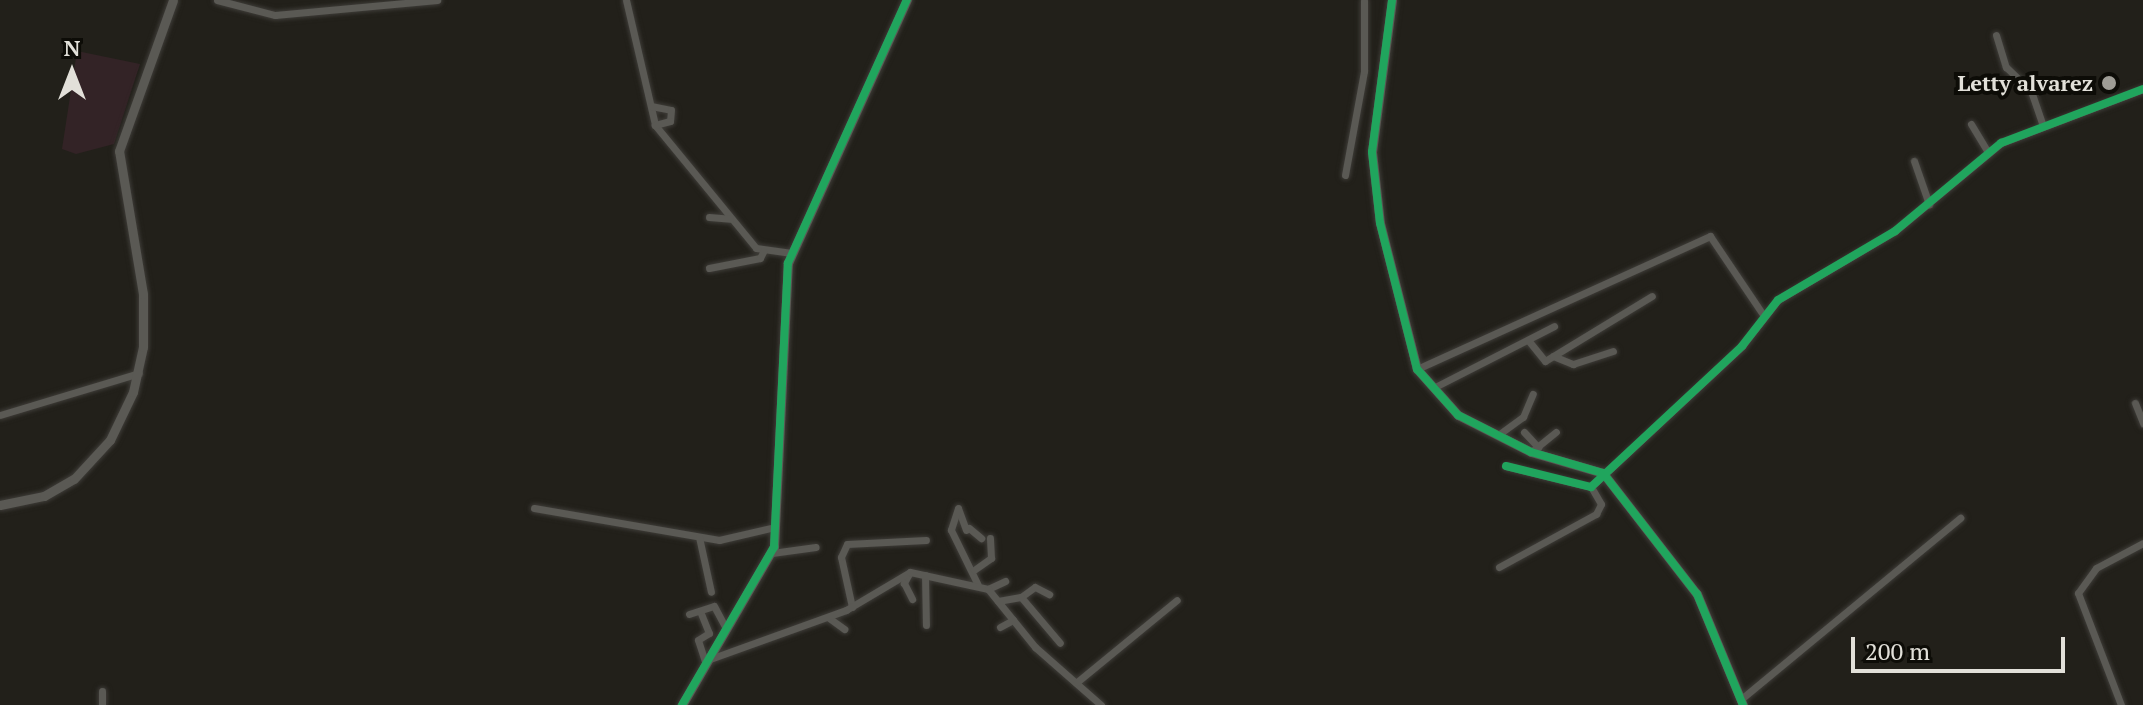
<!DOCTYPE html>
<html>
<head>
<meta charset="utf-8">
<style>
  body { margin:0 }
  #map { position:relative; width:2143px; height:705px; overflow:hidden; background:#22201a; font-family:"PT Serif",serif }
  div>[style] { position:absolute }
  .education>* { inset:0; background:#332326 }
  .roads { filter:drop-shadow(0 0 2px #3e3c38) drop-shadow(0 0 2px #3e3c38) }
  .minor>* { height:7px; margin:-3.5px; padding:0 3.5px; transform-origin:3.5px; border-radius:3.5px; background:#5a5954 }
  .tertiary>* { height:9px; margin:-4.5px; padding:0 4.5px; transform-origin:4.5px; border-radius:4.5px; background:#5a5954 }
  .cycleway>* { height:8px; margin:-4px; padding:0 4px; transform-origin:4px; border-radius:4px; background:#20a55d }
  .dots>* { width:22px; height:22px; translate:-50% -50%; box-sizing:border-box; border:4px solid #0d0c07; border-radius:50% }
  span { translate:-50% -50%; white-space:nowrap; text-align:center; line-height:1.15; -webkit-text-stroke:8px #0d0c07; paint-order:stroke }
  .poi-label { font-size:22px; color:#e2e0d9; font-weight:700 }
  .right { translate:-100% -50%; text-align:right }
  .north { position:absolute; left:32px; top:32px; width:80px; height:80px; -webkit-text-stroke:6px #0d0c07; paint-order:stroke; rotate:0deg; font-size:22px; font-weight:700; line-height:32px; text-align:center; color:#e2e0d9 }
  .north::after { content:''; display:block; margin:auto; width:28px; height:36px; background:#e2e0d9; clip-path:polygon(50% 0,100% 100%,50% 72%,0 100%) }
  .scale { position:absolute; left:1851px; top:637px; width:214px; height:36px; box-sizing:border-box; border:4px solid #e2e0d9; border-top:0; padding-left:10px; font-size:24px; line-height:28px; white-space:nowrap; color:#e2e0d9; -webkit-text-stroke:6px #0d0c07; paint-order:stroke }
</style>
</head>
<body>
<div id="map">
  <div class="education">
    <div style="clip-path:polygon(77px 51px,140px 64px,114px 144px,76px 154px,62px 149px)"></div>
  </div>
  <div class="roads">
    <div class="minor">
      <div style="left:217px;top:0;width:60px;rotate:14.5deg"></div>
      <div style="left:275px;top:15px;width:163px;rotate:-5.3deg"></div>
      <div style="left:626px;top:0;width:128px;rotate:76.9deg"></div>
      <div style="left:655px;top:125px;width:159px;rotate:50.6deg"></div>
      <div style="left:756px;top:248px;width:36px;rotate:8deg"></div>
      <div style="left:1996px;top:35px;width:34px;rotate:73deg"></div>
      <div style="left:2006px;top:67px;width:35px;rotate:44deg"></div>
      <div style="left:2031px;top:91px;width:36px;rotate:71deg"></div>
      <div style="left:651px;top:106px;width:20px;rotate:11deg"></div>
      <div style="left:671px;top:110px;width:11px;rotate:95deg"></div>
      <div style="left:670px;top:121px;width:16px;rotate:165deg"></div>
      <div style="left:1971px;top:124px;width:33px;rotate:59deg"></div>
      <div style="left:1914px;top:161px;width:46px;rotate:70.8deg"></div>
      <div style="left:1345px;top:175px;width:106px;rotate:-79.6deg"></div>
      <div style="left:1364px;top:71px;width:71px;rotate:-90deg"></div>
      <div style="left:709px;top:217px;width:21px;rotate:5deg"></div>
      <div style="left:709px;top:268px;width:52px;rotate:-11.1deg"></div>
      <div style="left:760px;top:258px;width:7px;rotate:-63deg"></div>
      <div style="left:1528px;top:340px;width:27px;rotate:51deg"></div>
      <div style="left:1545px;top:361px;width:125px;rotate:-31.3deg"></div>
      <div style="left:1553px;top:356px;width:22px;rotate:22deg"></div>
      <div style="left:1573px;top:364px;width:42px;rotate:-18deg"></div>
      <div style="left:1417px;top:369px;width:322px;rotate:-24.4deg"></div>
      <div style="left:1710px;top:236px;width:93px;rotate:56deg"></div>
      <div style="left:1433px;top:388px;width:136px;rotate:-27.1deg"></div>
      <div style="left:2135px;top:403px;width:22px;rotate:68deg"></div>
      <div style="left:0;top:415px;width:145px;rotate:-16.8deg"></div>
      <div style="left:1524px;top:432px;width:21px;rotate:47deg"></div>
      <div style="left:1498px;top:435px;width:31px;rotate:-36deg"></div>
      <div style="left:1523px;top:417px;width:25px;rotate:-67deg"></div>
      <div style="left:1531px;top:452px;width:32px;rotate:-39deg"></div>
      <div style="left:1506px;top:466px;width:88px;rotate:13.9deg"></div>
      <div style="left:1591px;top:487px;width:207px;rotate:-43deg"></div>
      <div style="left:1742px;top:346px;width:58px;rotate:-52deg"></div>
      <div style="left:1778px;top:300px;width:136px;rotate:-30.5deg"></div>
      <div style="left:1895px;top:231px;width:138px;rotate:-39.7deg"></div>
      <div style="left:2001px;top:143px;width:152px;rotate:-20.8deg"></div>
      <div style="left:534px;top:508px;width:188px;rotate:9.8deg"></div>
      <div style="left:719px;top:540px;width:57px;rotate:-13.1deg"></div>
      <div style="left:969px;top:528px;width:16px;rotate:40deg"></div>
      <div style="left:966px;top:530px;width:23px;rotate:-110deg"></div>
      <div style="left:958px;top:508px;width:23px;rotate:108deg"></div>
      <div style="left:951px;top:530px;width:61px;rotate:63.9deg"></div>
      <div style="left:699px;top:537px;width:56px;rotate:77.7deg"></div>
      <div style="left:772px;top:553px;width:44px;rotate:-7.8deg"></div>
      <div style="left:1499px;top:567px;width:111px;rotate:-28.7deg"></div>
      <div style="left:1596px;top:514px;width:11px;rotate:-63deg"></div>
      <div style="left:1601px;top:504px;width:20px;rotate:-120deg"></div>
      <div style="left:974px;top:570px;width:21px;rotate:-35deg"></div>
      <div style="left:991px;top:558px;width:20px;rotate:-93deg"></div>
      <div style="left:910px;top:572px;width:13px;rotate:119deg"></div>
      <div style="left:904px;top:583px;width:18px;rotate:63deg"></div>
      <div style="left:925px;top:575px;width:50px;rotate:88.9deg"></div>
      <div style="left:988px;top:589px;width:19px;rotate:-25deg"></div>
      <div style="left:1021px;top:597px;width:17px;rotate:-36deg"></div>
      <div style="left:1035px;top:587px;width:16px;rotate:27deg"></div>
      <div style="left:998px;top:601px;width:23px;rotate:-10deg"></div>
      <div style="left:1021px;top:597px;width:60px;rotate:49.7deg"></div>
      <div style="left:852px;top:607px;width:51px;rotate:-102.4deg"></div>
      <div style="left:841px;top:557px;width:14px;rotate:-65deg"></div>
      <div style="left:847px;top:544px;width:79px;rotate:-2.9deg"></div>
      <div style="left:700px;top:611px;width:24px;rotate:68deg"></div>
      <div style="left:709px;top:633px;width:13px;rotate:148deg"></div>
      <div style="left:698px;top:640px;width:25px;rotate:72deg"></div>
      <div style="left:689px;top:614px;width:26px;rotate:-18deg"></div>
      <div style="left:714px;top:606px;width:26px;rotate:62deg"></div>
      <div style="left:829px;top:618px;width:19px;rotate:36deg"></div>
      <div style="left:1000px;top:627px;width:15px;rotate:-28deg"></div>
      <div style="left:710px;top:659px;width:145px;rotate:-19.8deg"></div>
      <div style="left:846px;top:610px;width:74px;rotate:-30.7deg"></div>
      <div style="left:910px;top:572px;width:80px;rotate:12.3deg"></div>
      <div style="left:988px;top:589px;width:75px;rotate:51deg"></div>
      <div style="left:1035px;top:647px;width:88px;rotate:41.3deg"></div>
      <div style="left:1077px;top:682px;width:129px;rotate:-39.4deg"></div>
      <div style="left:1740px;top:700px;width:286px;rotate:-39.6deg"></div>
      <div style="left:102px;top:705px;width:14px;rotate:-90deg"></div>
      <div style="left:2121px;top:705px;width:120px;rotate:-111deg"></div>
      <div style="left:2078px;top:593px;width:31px;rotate:-54deg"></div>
      <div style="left:2096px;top:568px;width:53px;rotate:-28deg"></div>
    </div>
    <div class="tertiary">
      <div style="left:1392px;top:0;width:153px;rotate:97.5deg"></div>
      <div style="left:1372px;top:152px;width:71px;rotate:83.6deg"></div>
      <div style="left:1380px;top:223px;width:151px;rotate:75.8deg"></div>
      <div style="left:1417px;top:369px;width:62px;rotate:48.3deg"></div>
      <div style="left:1458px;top:415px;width:82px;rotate:26.9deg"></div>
      <div style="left:1531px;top:452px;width:75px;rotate:16.3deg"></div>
      <div style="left:1603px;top:473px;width:153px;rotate:52.2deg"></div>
      <div style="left:1697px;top:594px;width:120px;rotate:67.5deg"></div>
      <div style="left:0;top:505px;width:45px;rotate:-11.6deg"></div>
      <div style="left:44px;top:496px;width:34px;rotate:-30deg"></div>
      <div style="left:74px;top:479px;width:53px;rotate:-47.3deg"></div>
      <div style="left:110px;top:440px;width:53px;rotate:-64.4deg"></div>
      <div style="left:133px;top:392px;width:46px;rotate:-77.5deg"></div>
      <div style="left:143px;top:347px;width:53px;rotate:-90deg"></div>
      <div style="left:143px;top:294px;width:145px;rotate:-99.5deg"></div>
      <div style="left:119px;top:151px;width:160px;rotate:-70.3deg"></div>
      <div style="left:682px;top:705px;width:183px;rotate:-59.8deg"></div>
      <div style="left:774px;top:547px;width:284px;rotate:-87.2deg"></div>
      <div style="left:788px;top:263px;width:289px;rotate:-65.7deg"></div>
    </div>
  </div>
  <div class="cycleway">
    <div style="left:1392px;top:0;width:153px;rotate:97.5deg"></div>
    <div style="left:1372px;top:152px;width:71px;rotate:83.6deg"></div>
    <div style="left:1380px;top:223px;width:151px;rotate:75.8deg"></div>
    <div style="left:1417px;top:369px;width:62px;rotate:48.3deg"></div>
    <div style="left:1458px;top:415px;width:82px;rotate:26.9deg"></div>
    <div style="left:1531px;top:452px;width:75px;rotate:16.3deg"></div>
    <div style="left:1603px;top:473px;width:153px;rotate:52.2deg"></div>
    <div style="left:1697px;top:594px;width:120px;rotate:67.5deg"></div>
    <div style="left:1506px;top:466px;width:88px;rotate:13.9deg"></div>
    <div style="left:1591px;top:487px;width:207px;rotate:-43deg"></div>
    <div style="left:1742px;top:346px;width:58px;rotate:-52deg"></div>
    <div style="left:1778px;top:300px;width:136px;rotate:-30.5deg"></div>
    <div style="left:1895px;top:231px;width:138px;rotate:-39.7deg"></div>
    <div style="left:2001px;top:143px;width:152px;rotate:-20.8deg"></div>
    <div style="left:682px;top:705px;width:183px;rotate:-59.8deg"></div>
    <div style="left:774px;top:547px;width:284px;rotate:-87.2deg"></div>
    <div style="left:788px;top:263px;width:289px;rotate:-65.7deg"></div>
  </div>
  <div class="dots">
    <div style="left:2109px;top:83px;background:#9f9d96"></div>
  </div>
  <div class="poi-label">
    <span class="right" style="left:2093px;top:83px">Letty alvarez</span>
  </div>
  <div class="north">N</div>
  <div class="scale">200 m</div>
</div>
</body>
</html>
